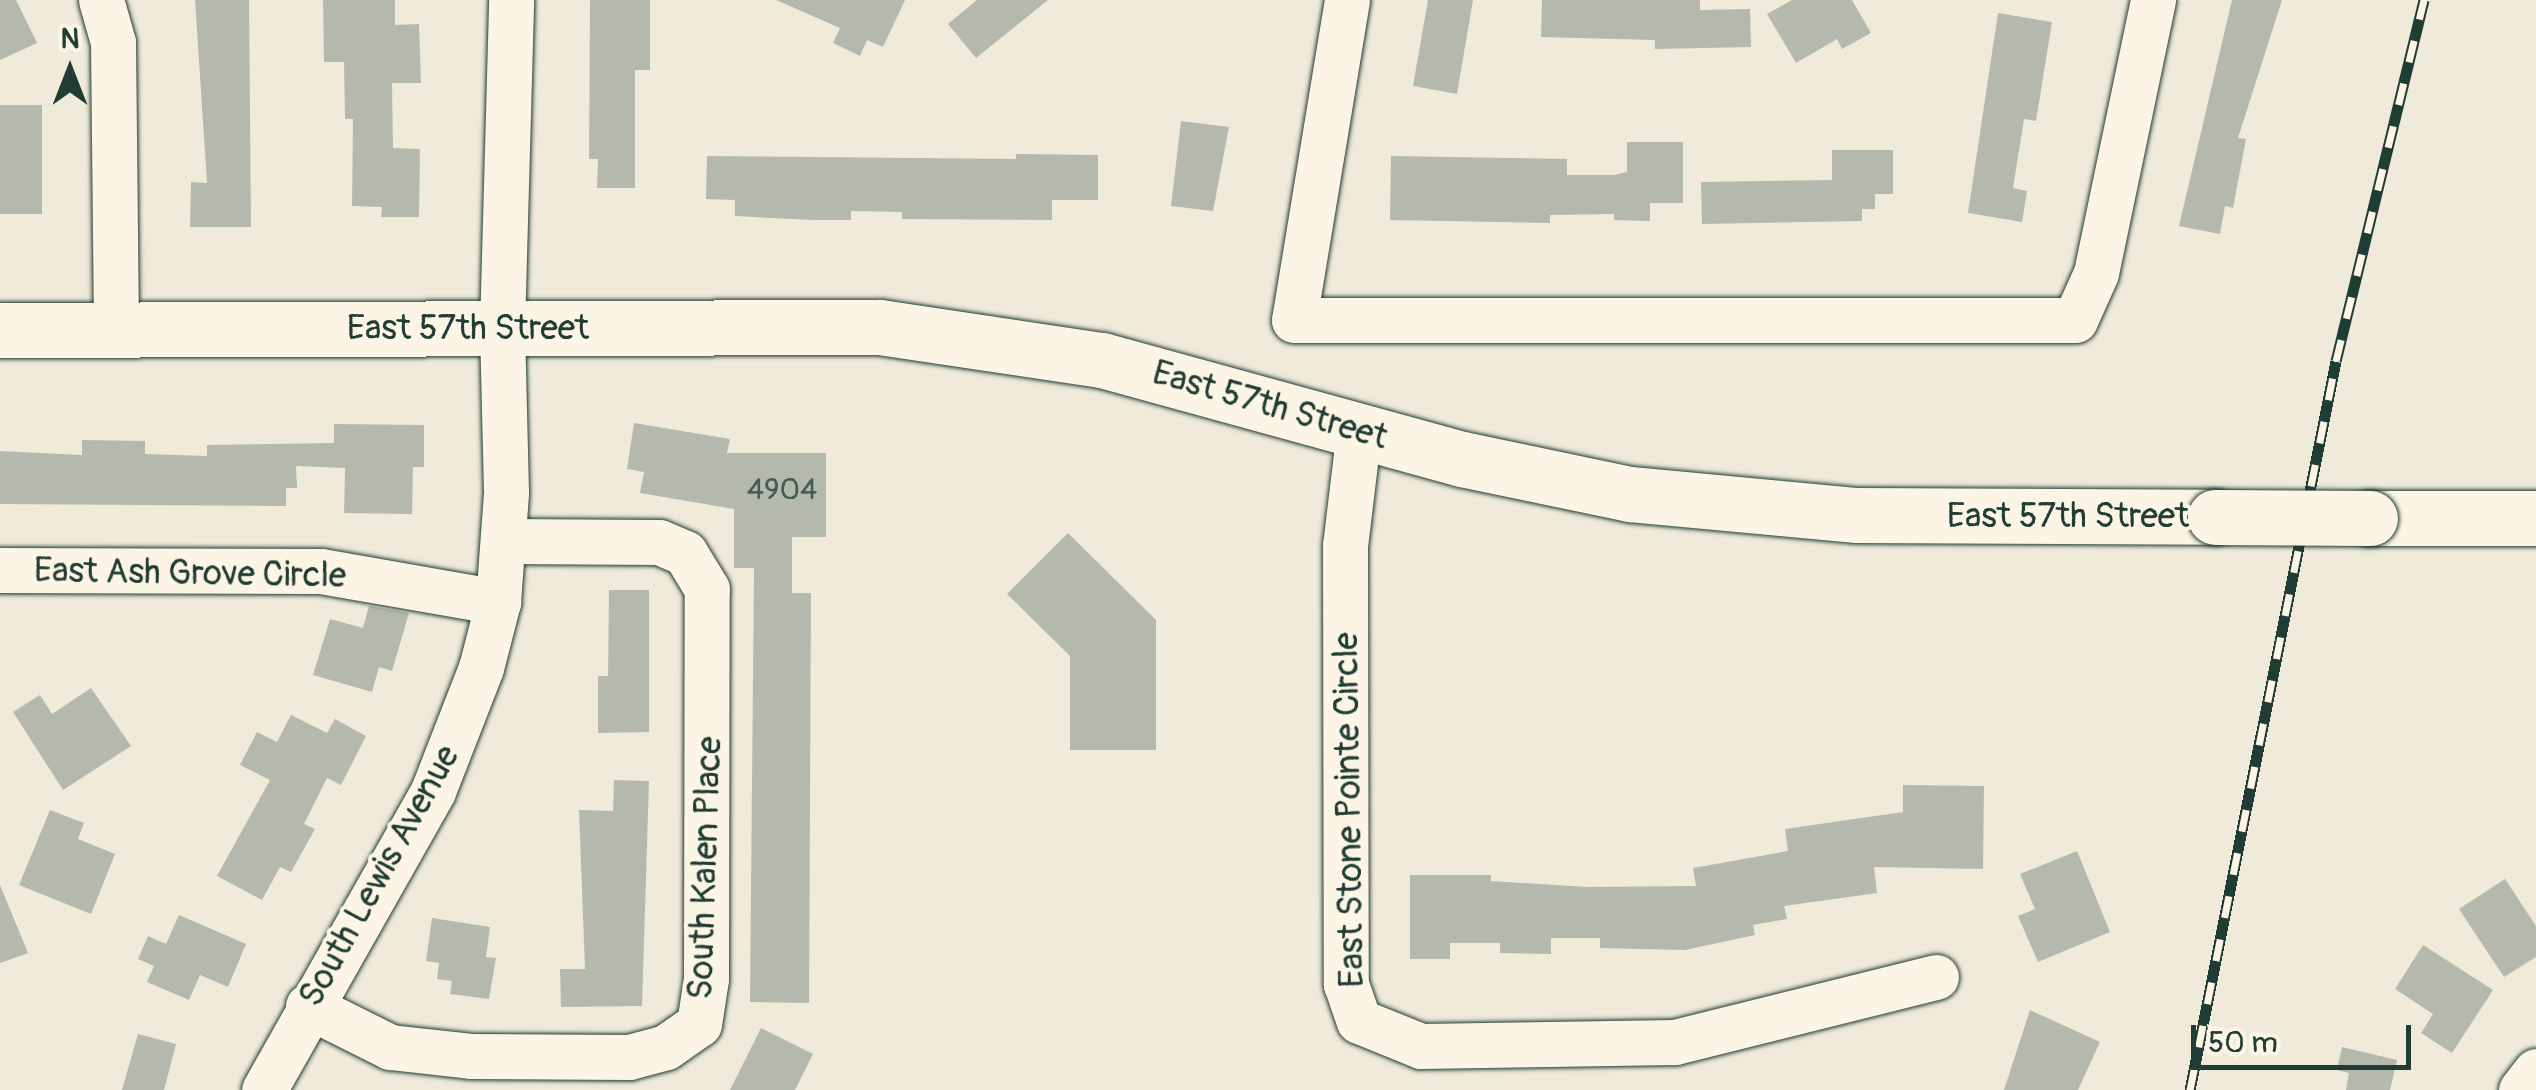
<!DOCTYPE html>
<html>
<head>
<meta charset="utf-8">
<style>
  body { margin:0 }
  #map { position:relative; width:2536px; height:1090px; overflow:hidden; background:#efeada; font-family:Pangolin,sans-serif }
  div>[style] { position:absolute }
  .building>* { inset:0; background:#b5b9ad }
  .roads { filter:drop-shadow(0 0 2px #1f3d34) drop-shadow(0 0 2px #1f3d34) }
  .minor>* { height:45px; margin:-22.5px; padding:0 22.5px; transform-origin:22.5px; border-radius:22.5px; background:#fcf5e5 }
  .major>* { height:55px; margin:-27.5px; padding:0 27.5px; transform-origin:27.5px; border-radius:27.5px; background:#fcf5e5 }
  .rail>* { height:11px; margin-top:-5.5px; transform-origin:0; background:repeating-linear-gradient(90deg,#fcf5e5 0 22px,#1f3d34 0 44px); box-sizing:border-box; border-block:2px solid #1f3d34 }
  .bridges { filter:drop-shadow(0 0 2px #1f3d34) drop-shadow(0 0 2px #1f3d34) }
  .major-bridge>* { height:55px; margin:-27.5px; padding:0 27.5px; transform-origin:27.5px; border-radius:27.5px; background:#fcf5e5 }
  span { translate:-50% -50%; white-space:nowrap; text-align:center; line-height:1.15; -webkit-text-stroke:8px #fcf5e5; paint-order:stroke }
  .number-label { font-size:30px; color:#445c52 }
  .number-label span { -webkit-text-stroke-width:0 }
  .street-label { font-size:35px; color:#1f3d34 }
  .north { position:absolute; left:20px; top:20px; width:100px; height:100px; -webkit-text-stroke:8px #fcf5e5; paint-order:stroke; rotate:0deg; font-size:28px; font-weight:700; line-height:40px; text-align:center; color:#1f3d34 }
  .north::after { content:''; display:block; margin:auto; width:35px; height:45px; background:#1f3d34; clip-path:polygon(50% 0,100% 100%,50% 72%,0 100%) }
  .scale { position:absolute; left:2191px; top:1025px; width:220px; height:45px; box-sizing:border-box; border:5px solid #1f3d34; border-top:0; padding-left:12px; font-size:30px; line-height:35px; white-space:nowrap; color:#1f3d34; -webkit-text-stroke:8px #fcf5e5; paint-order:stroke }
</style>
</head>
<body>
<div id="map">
  <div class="building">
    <div style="clip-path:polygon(0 0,16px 0,37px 43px,0 60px)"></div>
    <div style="clip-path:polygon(195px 0,249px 0,251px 227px,190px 227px,191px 182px,207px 183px)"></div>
    <div style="clip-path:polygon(323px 0,395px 0,395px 25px,419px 24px,421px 83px,392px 83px,393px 148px,420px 149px,419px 217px,381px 217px,382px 207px,352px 206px,353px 119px,345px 119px,344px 62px,324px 62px)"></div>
    <div style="clip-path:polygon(590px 0,650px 0,650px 70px,635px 70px,635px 188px,597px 188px,598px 159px,589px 159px)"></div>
    <div style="clip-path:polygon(776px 0,905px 0,883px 47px,867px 40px,860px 56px,833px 43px,840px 28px)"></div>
    <div style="clip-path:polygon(977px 0,1048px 0,976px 58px,948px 24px)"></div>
    <div style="clip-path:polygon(1428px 0,1473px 0,1457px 94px,1413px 86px)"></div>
    <div style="clip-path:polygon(1542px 0,1700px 0,1700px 10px,1750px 9px,1751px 47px,1655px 49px,1655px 40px,1541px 37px)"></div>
    <div style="clip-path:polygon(1792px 0,1852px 0,1871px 33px,1842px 49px,1837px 39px,1796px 63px,1767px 14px)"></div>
    <div style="clip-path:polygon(2232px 0,2282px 0,2238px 138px,2246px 139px,2233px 208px,2225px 206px,2220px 234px,2179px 226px)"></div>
    <div style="clip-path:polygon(1998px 13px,2052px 22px,2036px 121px,2024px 119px,2013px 188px,2027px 191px,2022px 222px,1968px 213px)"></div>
    <div style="clip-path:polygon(0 105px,42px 105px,42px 214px,0 214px)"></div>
    <div style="clip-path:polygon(1181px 121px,1229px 127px,1213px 211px,1171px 206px)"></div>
    <div style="clip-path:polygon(1627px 142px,1683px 142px,1683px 203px,1650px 203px,1650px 221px,1614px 220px,1614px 214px,1550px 215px,1550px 223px,1390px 220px,1391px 156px,1567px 159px,1567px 175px,1614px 175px,1627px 172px)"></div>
    <div style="clip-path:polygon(1832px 150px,1893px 150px,1893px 194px,1875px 194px,1875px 209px,1862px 209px,1862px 221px,1702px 224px,1701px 182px,1832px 180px)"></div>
    <div style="clip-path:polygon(1016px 154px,1098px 155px,1098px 200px,1052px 200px,1052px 220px,902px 219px,902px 212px,851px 211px,851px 220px,813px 220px,735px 216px,735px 200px,706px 199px,707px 156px,1016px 159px)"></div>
    <div style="clip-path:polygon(634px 423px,730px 439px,727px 453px,826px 453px,826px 537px,792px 537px,792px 593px,811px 593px,809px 1003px,750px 1002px,754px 568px,734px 568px,734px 509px,640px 493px,644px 472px,627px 469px)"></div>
    <div style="clip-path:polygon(334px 424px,424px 425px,424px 467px,413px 467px,412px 514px,344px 513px,345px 468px,296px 466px,297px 488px,286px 488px,286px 506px,0 504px,0 451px,82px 455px,82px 440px,145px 441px,145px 454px,207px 456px,207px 445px,334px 443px)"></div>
    <div style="clip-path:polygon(1068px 533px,1156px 620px,1156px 750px,1070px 750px,1070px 656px,1007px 594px)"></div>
    <div style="clip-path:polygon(609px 590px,649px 590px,649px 732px,598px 733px,598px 676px,608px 676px)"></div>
    <div style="clip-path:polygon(369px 606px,409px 613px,392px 671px,379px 667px,372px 692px,313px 675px,330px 619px,363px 628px)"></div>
    <div style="clip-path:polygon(91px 688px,131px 746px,63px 790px,13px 712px,40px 695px,52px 714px)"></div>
    <div style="clip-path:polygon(291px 715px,327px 733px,335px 719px,366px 736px,341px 785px,327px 778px,304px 824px,315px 829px,291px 872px,280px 867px,262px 900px,217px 876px,270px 780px,240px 765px,257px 732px,277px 742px)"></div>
    <div style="clip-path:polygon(614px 780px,649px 781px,642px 1006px,561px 1007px,560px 969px,585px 969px,579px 810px,613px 811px)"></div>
    <div style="clip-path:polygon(1903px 785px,1984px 786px,1983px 869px,1874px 867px,1877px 893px,1784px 906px,1787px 919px,1753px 925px,1755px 935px,1685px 950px,1600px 948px,1600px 938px,1551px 938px,1551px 954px,1500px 953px,1500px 943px,1450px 943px,1450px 959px,1410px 959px,1410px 875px,1491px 875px,1491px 881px,1588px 887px,1696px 886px,1693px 868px,1788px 851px,1785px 829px,1903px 812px)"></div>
    <div style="clip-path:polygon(50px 810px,84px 823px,78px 839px,115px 854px,91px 914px,19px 885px)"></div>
    <div style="clip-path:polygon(2077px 851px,2110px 932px,2038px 962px,2018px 916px,2035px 909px,2020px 874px)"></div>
    <div style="clip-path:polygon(2505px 879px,2536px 926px,2536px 957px,2504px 977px,2459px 909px)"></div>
    <div style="clip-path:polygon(0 885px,28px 953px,0 963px)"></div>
    <div style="clip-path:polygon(179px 915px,246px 944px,228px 987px,200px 975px,189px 1000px,147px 982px,154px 966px,138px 959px,148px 936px,166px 944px)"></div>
    <div style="clip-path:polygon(432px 918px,490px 927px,486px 957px,496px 958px,489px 999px,450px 994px,452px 981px,437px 979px,439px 963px,426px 961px)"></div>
    <div style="clip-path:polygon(2423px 945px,2493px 990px,2452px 1053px,2421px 1033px,2433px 1014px,2395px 989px)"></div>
    <div style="clip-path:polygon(2030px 1010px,2100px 1042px,2078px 1090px,2004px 1090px)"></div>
    <div style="clip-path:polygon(761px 1028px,813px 1054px,795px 1090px,730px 1090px)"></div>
    <div style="clip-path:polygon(138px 1034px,176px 1044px,164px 1090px,122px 1090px)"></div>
    <div style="clip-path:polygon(2342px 1047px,2397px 1060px,2390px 1090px,2346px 1090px,2349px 1073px,2337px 1070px)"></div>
  </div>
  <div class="roads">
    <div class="minor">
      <div style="left:101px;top:0;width:44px;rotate:74.1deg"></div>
      <div style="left:113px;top:42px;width:287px;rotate:89.4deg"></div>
      <div style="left:1347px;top:0;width:324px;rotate:99.4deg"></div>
      <div style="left:1294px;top:320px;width:781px"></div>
      <div style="left:2075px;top:320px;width:51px;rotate:-65.9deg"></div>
      <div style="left:2096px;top:273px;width:279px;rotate:-78.2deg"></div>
      <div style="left:1359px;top:430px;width:116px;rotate:96.9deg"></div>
      <div style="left:1345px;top:545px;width:439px;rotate:89.9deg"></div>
      <div style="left:1346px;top:984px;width:39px;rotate:71deg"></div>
      <div style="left:1359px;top:1021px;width:67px;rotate:22deg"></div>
      <div style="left:1421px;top:1046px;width:254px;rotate:-0.9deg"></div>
      <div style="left:1675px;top:1042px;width:269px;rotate:-14deg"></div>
      <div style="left:0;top:570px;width:321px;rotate:0.2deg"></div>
      <div style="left:321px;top:571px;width:180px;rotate:9.9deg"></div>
      <div style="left:308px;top:1006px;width:92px;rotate:26.6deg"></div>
      <div style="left:390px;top:1047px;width:81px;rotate:6.3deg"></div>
      <div style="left:471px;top:1056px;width:158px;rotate:0.4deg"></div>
      <div style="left:629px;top:1057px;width:38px;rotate:-15deg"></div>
      <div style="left:666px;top:1047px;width:40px;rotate:-34.9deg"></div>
      <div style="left:699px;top:1024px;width:46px;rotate:-81.2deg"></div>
      <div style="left:706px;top:979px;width:390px;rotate:-89.9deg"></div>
      <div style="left:707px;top:589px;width:42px;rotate:-121.4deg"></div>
      <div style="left:685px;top:553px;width:28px;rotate:-157deg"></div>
      <div style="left:659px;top:542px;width:155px;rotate:-179.6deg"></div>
      <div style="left:264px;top:1090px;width:343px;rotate:-60.5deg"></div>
      <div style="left:433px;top:791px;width:132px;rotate:-68.7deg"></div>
      <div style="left:481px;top:668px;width:68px;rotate:-75.6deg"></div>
      <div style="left:498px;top:602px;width:110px;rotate:-85.8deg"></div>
      <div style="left:506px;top:492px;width:164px;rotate:-91.4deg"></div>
      <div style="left:502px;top:328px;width:328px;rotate:-88.4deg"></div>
      <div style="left:2521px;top:1090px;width:24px;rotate:-52deg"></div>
    </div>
    <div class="major">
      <div style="left:0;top:330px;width:880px;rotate:-0.2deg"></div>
      <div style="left:880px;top:327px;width:224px;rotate:8.5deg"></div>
      <div style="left:1102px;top:360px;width:373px;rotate:15.4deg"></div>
      <div style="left:1462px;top:459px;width:172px;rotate:11.8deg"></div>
      <div style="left:1630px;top:494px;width:228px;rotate:5.3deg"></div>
      <div style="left:1857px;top:515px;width:358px;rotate:0.3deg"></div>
      <div style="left:2370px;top:518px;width:166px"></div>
    </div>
  </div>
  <div class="rail">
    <div style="left:2190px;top:1090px;width:743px;rotate:-78.67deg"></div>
    <div style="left:2336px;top:361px;width:372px;rotate:-76.3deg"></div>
  </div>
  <div class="bridges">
    <div class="major-bridge">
      <div style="left:2215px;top:517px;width:155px;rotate:0.4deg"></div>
    </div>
  </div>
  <div class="number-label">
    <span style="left:782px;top:490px">4904</span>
  </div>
  <div class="street-label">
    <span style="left:468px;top:328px">East 57th Street</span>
    <span style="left:1270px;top:405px;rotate:16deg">East 57th Street</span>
    <span style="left:2068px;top:516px">East 57th Street</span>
    <span style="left:190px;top:573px;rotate:1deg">East Ash Grove Circle</span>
    <span style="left:1349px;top:810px;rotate:-91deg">East Stone Pointe Circle</span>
    <span style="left:705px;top:868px;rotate:-88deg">South Kalen Place</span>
    <span style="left:379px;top:876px;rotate:-61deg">South Lewis Avenue</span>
  </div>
  <div class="north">N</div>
  <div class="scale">50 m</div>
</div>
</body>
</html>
